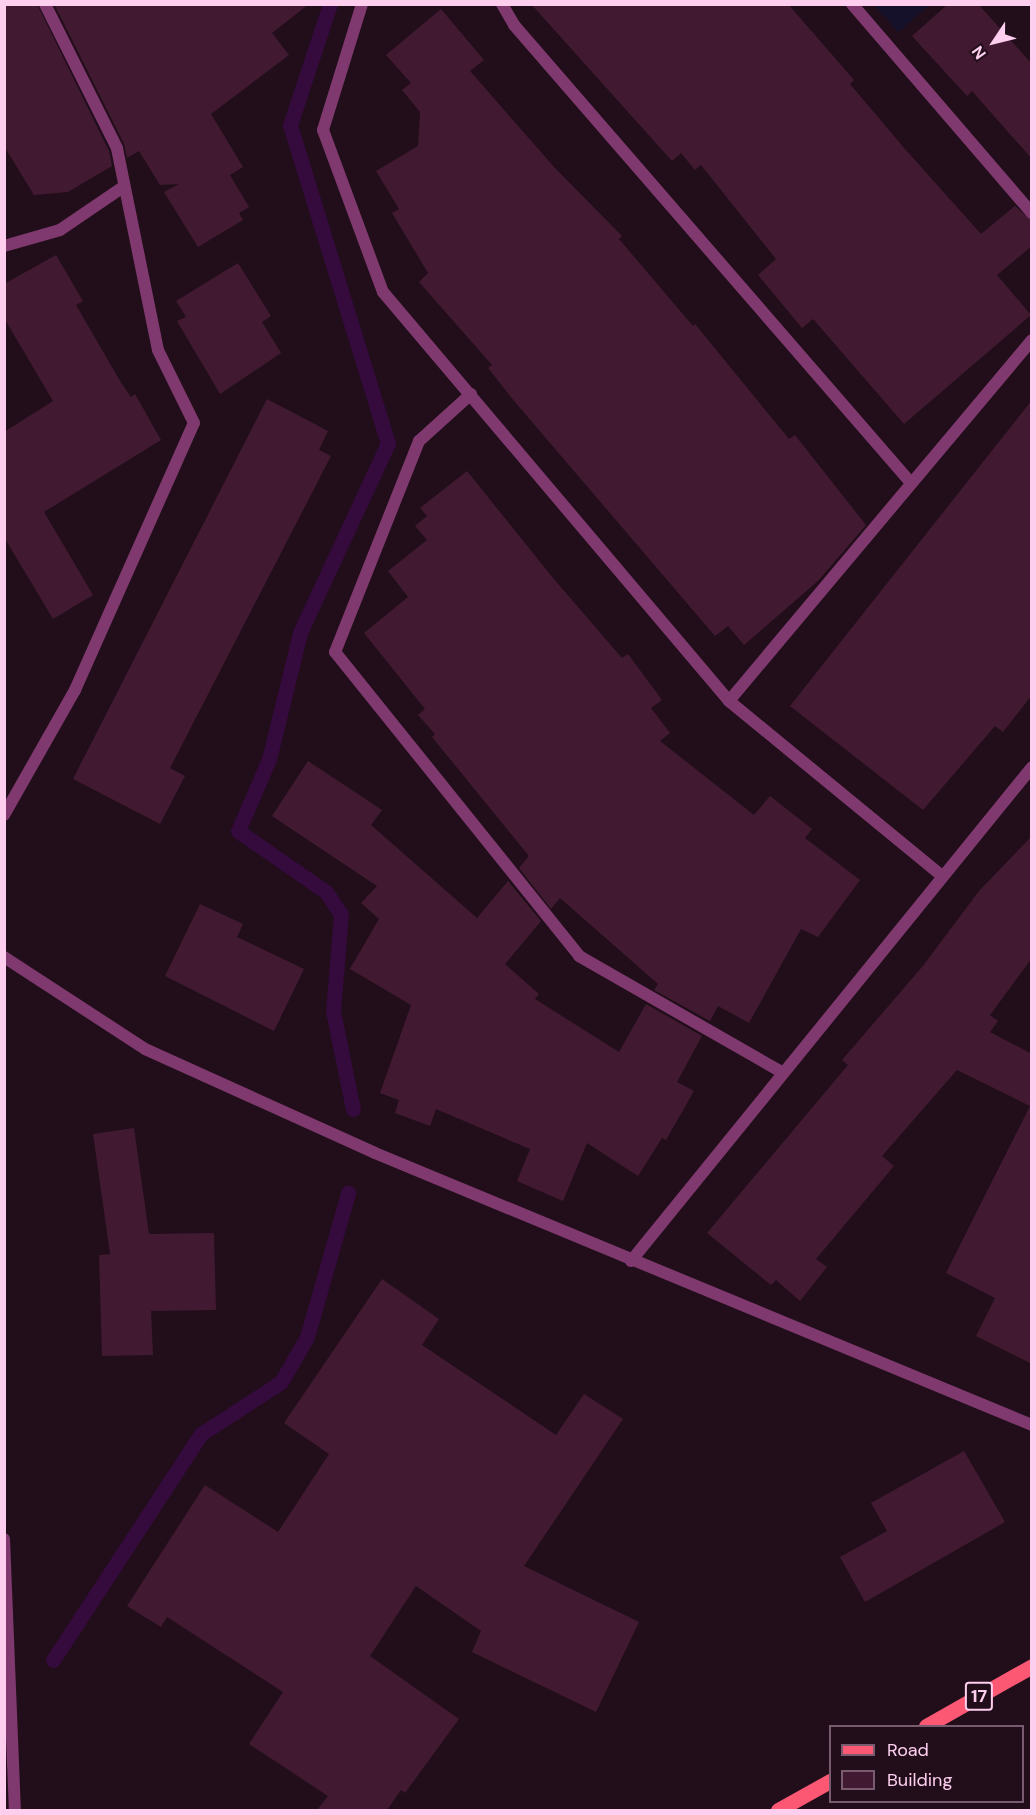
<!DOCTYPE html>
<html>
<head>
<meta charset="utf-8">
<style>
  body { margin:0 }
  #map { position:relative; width:1036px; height:1815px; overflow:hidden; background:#210e1a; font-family:"DM Sans",sans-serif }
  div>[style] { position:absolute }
  .green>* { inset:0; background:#15112b }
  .stream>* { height:15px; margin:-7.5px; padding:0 7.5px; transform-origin:7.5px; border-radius:7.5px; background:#350a3d }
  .building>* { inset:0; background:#411a31 }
  .minor>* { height:12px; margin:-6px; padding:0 6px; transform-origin:6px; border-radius:6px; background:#7f396e }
  .tertiary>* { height:12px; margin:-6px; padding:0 6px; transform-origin:6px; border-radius:6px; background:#7f396e }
  .primary>* { height:15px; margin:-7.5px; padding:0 7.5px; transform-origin:7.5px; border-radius:7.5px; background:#fc5874 }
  span { translate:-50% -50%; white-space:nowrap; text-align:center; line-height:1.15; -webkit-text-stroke:4.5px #210e1a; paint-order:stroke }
  .shield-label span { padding:2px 4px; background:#210e1a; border:2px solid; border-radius:4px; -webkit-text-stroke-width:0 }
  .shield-label { font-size:18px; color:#feceef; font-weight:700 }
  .frame { position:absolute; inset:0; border:6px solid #feceef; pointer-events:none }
  .legend { position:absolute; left:829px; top:1725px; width:195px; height:78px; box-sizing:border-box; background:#210e1a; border:2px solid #795b6f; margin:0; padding:8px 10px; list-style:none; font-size:18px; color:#feceef }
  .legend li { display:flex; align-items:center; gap:12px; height:30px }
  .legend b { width:30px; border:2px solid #795b6f }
  .north { position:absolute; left:964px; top:12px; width:60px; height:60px; -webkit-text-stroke:4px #210e1a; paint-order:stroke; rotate:235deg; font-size:16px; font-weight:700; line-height:24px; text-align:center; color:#feceef }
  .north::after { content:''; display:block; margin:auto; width:21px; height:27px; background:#feceef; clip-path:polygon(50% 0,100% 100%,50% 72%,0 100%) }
</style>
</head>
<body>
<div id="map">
  <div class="green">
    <div style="clip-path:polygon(874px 5px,930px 5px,898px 32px)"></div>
  </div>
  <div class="stream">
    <div style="left:330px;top:4px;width:127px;rotate:108.3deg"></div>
    <div style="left:290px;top:125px;width:333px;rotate:72.9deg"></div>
    <div style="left:388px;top:443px;width:209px;rotate:114.9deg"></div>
    <div style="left:300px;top:633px;width:130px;rotate:103.8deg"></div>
    <div style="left:269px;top:759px;width:78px;rotate:113.3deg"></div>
    <div style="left:238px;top:831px;width:107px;rotate:34.7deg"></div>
    <div style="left:326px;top:892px;width:27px;rotate:56deg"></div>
    <div style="left:341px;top:914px;width:97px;rotate:94.7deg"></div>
    <div style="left:333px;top:1011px;width:100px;rotate:78.5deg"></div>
    <div style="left:53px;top:1660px;width:270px;rotate:-56.8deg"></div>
    <div style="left:201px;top:1434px;width:95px;rotate:-33deg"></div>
    <div style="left:281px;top:1382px;width:52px;rotate:-60deg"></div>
    <div style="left:307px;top:1337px;width:150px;rotate:-74.1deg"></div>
  </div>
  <div class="building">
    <div style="clip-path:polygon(4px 4px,37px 4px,109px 151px,112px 166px,68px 192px,34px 195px,4px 146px)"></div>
    <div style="clip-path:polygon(54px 4px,309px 4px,272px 33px,289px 55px,211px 114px,243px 167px,230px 175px,249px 207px,239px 213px,243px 220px,198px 247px,164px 192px,179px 184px,160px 185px,139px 151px,127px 158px,124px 144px)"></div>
    <div style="clip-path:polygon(531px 4px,788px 4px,854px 80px,850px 84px,905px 149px,981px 234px,1015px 206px,1032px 221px,1032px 246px,997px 275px,1031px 315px,904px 424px,813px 319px,802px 328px,758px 275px,776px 259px,701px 165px,695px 170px,681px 153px,672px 161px)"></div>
    <div style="clip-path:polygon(948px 4px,978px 4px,1032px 64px,1032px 159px,972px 91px,967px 96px,912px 36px)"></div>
    <div style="clip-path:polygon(441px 9px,484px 60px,470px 71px,554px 167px,622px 236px,619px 239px,693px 326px,695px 324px,789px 439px,795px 435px,866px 525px,819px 580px,744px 645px,728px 626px,715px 636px,515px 402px,488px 368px,492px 365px,419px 282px,428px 273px,392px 213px,399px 209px,376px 171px,418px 146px,420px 112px,402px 90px,411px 83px,386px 55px)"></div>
    <div style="clip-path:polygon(56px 255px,83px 301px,76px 305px,120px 381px,131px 397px,135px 394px,161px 440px,44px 512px,93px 595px,53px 619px,4px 537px,4px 432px,53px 401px,4px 318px,4px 284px)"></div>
    <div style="clip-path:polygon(238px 263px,271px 316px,262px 322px,281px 353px,220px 394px,177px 321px,186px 317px,176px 301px)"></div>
    <div style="clip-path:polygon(267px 399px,328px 431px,319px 450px,331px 456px,170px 768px,185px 776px,160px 824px,73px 779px)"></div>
    <div style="clip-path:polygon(1032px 400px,1032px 695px,1003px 732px,995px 726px,923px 810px,790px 706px)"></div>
    <div style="clip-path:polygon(467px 471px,553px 578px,622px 658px,628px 654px,662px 700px,651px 708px,670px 733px,660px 741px,754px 815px,770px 796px,812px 829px,805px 838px,860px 880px,818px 937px,801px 929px,749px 1023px,718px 1006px,710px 1021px,654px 990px,658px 984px,560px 898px,551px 909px,519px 868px,529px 856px,432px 737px,435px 734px,418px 715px,425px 709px,364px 633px,408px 597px,388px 571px,427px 540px,415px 526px,427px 516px,420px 508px)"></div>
    <div style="clip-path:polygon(308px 761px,382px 810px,371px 825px,477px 918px,508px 881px,541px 921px,505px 964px,539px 994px,535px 999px,619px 1052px,646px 1004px,702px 1036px,677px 1082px,694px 1091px,666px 1140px,662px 1138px,638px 1176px,587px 1143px,563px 1201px,517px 1181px,530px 1149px,436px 1109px,430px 1126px,395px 1113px,399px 1100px,380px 1093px,411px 1005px,350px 969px,379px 919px,361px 903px,377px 886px,272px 816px)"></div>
    <div style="clip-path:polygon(1032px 836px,1032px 958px,990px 1015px,998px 1021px,990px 1032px,1032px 1054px,1032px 1364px,976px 1336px,995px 1298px,946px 1273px,1030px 1106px,957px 1070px,882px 1156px,894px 1166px,816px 1259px,827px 1267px,800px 1301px,776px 1280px,771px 1285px,707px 1233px,848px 1065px,842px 1060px,922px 967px,979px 891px)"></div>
    <div style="clip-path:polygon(200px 904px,243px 924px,237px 937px,304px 969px,274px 1031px,165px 976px)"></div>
    <div style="clip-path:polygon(134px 1128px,149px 1234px,214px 1233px,216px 1310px,151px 1311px,153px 1355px,102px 1356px,99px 1255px,110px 1254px,93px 1134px)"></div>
    <div style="clip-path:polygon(382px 1279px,439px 1319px,422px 1345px,556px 1435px,584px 1394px,623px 1419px,524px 1566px,639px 1622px,596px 1712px,472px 1652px,481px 1631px,416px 1586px,370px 1656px,459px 1719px,405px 1793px,401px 1790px,387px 1810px,317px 1810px,328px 1796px,249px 1744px,283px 1692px,167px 1617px,161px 1627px,127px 1606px,205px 1485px,278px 1532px,329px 1454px,284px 1423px)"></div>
    <div style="clip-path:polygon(964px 1451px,1005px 1522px,865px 1602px,840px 1557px,887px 1531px,871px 1503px)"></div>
  </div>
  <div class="minor">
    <div style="left:362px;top:4px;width:132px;rotate:107.2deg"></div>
    <div style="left:323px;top:130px;width:173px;rotate:69.7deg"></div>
    <div style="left:383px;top:292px;width:536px;rotate:49.77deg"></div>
    <div style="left:729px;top:701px;width:274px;rotate:39.4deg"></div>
    <div style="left:502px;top:4px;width:24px;rotate:60deg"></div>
    <div style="left:514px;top:25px;width:606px;rotate:49.08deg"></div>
    <div style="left:852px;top:4px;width:276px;rotate:49.3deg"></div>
    <div style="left:4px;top:246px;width:58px;rotate:-15.9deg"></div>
    <div style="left:60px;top:230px;width:76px;rotate:-34.3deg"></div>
    <div style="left:471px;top:394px;width:70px;rotate:137.9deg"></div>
    <div style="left:419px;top:441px;width:227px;rotate:111.7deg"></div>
    <div style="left:335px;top:652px;width:390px;rotate:51.2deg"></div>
    <div style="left:579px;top:956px;width:235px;rotate:29.8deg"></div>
    <div style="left:729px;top:701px;width:471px;rotate:-50deg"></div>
    <div style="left:4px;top:815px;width:144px;rotate:-60.4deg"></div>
    <div style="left:75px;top:690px;width:292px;rotate:-66deg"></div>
    <div style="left:194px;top:423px;width:81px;rotate:-116.3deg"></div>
    <div style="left:158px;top:350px;width:206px;rotate:-101.5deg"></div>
    <div style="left:117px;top:148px;width:161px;rotate:-116.6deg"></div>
    <div style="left:4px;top:957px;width:168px;rotate:33.1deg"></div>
    <div style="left:145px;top:1049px;width:252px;rotate:24.3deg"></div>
    <div style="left:375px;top:1153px;width:711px;rotate:22.49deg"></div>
    <div style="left:631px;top:1261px;width:636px;rotate:-50.93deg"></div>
  </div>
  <div class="tertiary">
    <div style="left:4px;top:1539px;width:271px;rotate:87.7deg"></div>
  </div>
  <div class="primary">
    <div style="left:926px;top:1726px;width:122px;rotate:-29.5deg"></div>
    <div style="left:778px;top:1810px;width:60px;rotate:-29.1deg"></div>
  </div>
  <div class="shield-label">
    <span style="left:979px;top:1696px">17</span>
  </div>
  <div class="frame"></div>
  <ul class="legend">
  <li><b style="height:8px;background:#fc5874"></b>Road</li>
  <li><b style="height:16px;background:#411a31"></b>Building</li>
  </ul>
  <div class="north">N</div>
</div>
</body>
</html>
